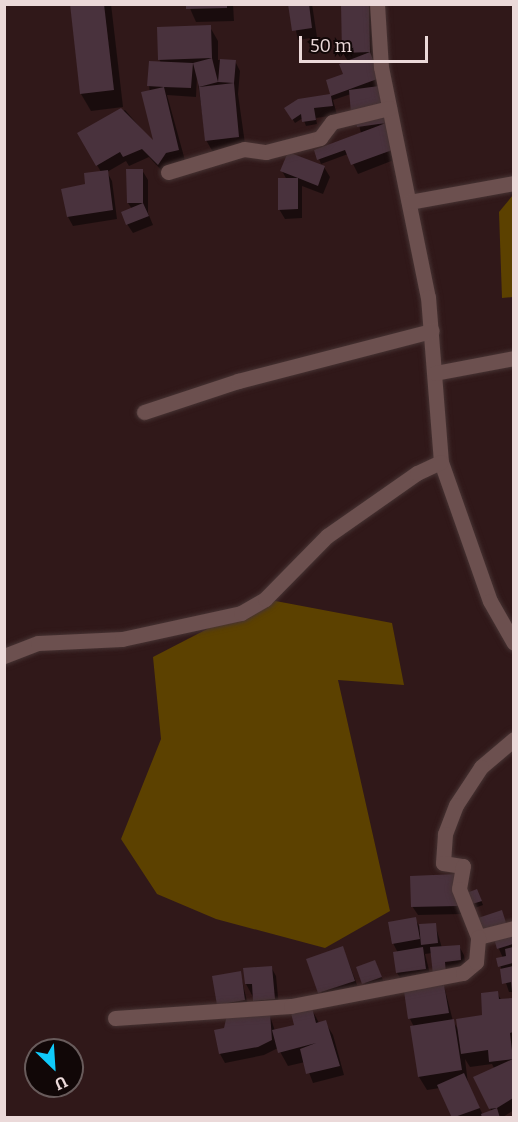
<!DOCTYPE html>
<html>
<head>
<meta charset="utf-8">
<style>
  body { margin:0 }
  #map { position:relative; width:518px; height:1122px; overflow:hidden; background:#301819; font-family:Bitter,serif }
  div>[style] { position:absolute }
  .green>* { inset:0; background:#5c4100 }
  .shadow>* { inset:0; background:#0007 }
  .building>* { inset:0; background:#49323d }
  .roads { filter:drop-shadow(0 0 2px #463333) drop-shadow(0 0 2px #463333) }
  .street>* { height:15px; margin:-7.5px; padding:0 7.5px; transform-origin:7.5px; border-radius:7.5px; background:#6c504f }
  span { translate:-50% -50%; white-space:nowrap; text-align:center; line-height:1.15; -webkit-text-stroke:4.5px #110707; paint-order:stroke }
  .frame { position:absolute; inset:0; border:6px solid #ebd9d9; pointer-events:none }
  .north { position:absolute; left:24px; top:1038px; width:60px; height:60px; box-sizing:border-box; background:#110707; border:2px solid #685b5b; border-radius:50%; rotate:155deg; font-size:16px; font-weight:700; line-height:24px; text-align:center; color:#ebd9d9 }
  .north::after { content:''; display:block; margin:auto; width:21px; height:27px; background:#10cafa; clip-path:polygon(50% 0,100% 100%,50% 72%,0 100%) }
  .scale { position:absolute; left:299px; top:36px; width:129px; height:27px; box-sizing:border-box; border:3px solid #ebd9d9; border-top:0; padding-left:8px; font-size:18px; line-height:21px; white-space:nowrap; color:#ebd9d9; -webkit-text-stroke:4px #110707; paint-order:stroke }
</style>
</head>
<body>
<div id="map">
  <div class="green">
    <div style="clip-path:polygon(513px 195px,513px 297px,502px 298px,499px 212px)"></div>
    <div style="clip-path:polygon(265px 599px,392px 623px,404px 685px,338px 680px,390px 911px,325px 948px,216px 919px,157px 894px,121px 839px,161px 739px,153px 657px)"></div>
  </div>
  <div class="shadow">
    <div style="clip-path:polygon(71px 4px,111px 4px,123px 107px,91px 111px,81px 94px)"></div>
    <div style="clip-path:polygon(188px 4px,233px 4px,234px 21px,196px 22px)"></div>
    <div style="clip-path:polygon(290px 4px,312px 4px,317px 37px,298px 40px)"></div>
    <div style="clip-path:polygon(342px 4px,373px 4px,381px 118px,399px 158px,358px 174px,348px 154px,321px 164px,316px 151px,361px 133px,351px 94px,333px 100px,337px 115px,316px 118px,317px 124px,306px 126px,303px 118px,295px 123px,286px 109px,332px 95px,345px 82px,348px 62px,343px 52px)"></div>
    <div style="clip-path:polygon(210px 27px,218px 41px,218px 60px,235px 61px,240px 71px,238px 94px,246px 151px,214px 154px,206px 140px,197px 76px,196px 97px,167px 95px,186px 164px,164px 173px,149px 157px,129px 166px,126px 161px,107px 172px,112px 181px,117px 219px,73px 226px,68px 217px,87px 185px,101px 172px,79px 134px,125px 110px,156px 146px,149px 85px,161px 63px,159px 59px)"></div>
    <div style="clip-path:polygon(324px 167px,330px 177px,323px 194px,302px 186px,302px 218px,285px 219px,279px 209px,287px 180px,282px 171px)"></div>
    <div style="clip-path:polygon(142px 170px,148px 180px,148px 213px,153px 225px,133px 233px,127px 224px,132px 209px,128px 203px)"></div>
    <div style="clip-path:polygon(456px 875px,462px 914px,418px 915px,412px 906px)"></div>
    <div style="clip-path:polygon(479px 895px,483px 905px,472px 909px,470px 905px)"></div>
    <div style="clip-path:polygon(501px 912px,510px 932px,514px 931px,514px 992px,509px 992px,498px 959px,503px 958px,495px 940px,486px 943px,481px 934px)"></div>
    <div style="clip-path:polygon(415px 919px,419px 926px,435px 924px,442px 948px,459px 946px,464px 955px,466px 969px,450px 983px,432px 953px,425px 954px,431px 978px,403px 982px,397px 973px,395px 953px,398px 953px,393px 943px)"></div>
    <div style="clip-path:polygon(343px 948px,361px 995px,327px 1006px,308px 960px)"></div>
    <div style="clip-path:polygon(375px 962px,386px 987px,369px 993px,358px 968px)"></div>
    <div style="clip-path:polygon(271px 967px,276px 976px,279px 1008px,260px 1010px,246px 984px)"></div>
    <div style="clip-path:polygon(240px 973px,249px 1009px,223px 1013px)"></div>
    <div style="clip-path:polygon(evenodd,444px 986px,453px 1021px,459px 1031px,483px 1017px,497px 993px,502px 1001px,514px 999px,514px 1110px,503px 1117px,454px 1118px,440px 1088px,427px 1090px,419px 1077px,414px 1027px,410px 1019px,444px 986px,465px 1059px,470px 1067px,492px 1064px,494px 1068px,475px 1078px,492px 1112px,483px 1115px,468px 1084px,465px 1059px)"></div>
    <div style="clip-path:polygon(311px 1008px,319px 1023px,325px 1022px,333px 1035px,344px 1075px,313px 1083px,305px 1062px,288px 1066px,278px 1048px,264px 1055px,225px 1063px,220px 1054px,269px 1013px,275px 1031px,296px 1026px)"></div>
  </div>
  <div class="building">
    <div style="clip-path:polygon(70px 4px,104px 4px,114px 90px,80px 94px)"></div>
    <div style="clip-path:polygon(186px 4px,227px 4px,227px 8px,186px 9px)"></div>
    <div style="clip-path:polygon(288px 4px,309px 4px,312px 28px,292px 31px)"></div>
    <div style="clip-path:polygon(341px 4px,369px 4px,370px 52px,342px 53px)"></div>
    <div style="clip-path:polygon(211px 25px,212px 58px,158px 60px,157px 27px)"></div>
    <div style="clip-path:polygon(370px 52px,380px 78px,331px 96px,333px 106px,314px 108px,316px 120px,302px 122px,301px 114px,292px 120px,284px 108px,298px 99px,330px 94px,326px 80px,343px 74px,339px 64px)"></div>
    <div style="clip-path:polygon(212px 58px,218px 82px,220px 59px,236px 60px,234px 83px,218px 82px,199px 87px,193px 63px,191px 88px,164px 87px,179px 150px,166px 153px,158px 165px,142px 149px,123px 157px,120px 152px,96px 166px,77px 133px,121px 108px,153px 140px,141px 92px,164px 87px,147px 86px,149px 61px,193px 63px)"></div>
    <div style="clip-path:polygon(234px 83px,239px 137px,205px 141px,199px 87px)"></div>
    <div style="clip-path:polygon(379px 86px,382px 109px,351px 113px,349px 90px)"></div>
    <div style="clip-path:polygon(384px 118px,386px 123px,357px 127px,356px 122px)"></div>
    <div style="clip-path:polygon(386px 123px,395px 149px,351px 165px,345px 150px,317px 160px,314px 150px)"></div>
    <div style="clip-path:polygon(288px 152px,325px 166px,318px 186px,298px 178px,298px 209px,278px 210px,278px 178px,298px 178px,280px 171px)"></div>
    <div style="clip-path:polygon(126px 169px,143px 169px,143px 203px,149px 216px,126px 225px,121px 212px,143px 203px,127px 203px)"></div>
    <div style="clip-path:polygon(108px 170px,113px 210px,67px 217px,61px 189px,85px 184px,84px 173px)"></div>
    <div style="clip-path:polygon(457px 874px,458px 906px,411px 907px,410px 876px)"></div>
    <div style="clip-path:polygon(477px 889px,482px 901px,469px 905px,464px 894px)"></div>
    <div style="clip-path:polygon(502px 910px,507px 926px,480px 934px,475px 919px)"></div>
    <div style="clip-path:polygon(416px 917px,420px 939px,392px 944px,388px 922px)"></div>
    <div style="clip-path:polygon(436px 923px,438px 943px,421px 945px,419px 924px)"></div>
    <div style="clip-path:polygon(513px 929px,513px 944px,497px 949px,493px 935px)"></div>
    <div style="clip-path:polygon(460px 945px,461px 960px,445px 962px,446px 974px,433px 975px,430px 947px)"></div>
    <div style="clip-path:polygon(343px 946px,355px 981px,318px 993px,306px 959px)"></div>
    <div style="clip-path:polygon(423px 947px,426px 969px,396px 973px,393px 952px)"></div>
    <div style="clip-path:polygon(513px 947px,513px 963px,498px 967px,496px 958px,506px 956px,505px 949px)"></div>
    <div style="clip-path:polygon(375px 960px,382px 977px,362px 984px,356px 967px)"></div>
    <div style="clip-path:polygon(272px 966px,275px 999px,253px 1001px,252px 984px,245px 984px,243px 968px)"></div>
    <div style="clip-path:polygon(513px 966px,513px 992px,512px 992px,511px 982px,502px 984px,500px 969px)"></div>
    <div style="clip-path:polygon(241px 971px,245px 1000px,217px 1005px,212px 976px)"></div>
    <div style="clip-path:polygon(444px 985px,449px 1013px,408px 1019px,404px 991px)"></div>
    <div style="clip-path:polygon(498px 991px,499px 999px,513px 998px,513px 1032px,510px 1033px,513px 1059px,489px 1062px,488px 1050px,461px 1054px,456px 1019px,482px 1015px,481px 993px)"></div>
    <div style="clip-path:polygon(312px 1007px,316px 1023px,326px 1020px,340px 1066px,306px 1074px,300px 1049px,316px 1043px,278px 1053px,272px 1030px,294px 1025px,291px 1013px)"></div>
    <div style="clip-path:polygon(270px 1012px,272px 1040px,258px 1047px,219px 1054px,214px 1030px,224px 1028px,227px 1015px)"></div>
    <div style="clip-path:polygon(454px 1019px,462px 1070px,418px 1077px,410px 1026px)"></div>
    <div style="clip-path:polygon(513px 1059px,513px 1098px,497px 1108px,489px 1109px,473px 1077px)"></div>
    <div style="clip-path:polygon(464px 1073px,480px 1108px,452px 1118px,437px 1085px)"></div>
    <div style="clip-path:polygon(497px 1108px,500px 1118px,482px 1118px,481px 1114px)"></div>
  </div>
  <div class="roads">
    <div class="street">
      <div style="left:377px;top:4px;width:63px;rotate:86.4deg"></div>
      <div style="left:381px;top:67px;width:235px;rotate:78.5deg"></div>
      <div style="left:428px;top:297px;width:166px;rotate:85.5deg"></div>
      <div style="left:441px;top:462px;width:147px;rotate:70.6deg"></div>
      <div style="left:490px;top:601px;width:48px;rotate:60.3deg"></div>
      <div style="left:168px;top:172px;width:79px;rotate:-16.8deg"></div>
      <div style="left:244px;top:149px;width:22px;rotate:8deg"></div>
      <div style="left:266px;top:152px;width:56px;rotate:-14.5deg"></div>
      <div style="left:320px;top:138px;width:20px;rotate:-53deg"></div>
      <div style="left:332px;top:122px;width:59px;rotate:-13.8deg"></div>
      <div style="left:409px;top:202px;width:107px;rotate:-10.3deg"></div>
      <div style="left:435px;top:373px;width:80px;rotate:-10.8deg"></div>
      <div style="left:144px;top:412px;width:99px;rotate:-18.3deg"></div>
      <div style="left:238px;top:381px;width:200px;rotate:-14.5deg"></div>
      <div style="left:4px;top:656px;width:36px;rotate:-21deg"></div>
      <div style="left:38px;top:643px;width:84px;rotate:-2.7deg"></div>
      <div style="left:122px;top:639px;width:122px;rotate:-12.3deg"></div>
      <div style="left:241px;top:613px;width:28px;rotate:-30deg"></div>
      <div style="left:265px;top:599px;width:88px;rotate:-45.5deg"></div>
      <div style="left:327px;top:536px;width:110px;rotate:-35deg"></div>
      <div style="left:417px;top:473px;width:26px;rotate:-25deg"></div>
      <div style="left:514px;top:739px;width:43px;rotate:139.7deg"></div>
      <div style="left:481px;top:767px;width:45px;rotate:123.3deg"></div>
      <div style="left:456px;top:805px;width:31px;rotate:111deg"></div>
      <div style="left:445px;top:834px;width:29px;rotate:94deg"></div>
      <div style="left:443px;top:863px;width:20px;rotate:9deg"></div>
      <div style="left:463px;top:866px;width:23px;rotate:100deg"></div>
      <div style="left:459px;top:889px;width:52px;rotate:68.4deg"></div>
      <div style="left:478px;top:937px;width:37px;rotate:-14deg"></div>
      <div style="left:115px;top:1018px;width:176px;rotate:-3.9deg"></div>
      <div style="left:291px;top:1006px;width:175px;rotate:-10.9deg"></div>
      <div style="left:463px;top:973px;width:17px;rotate:-40deg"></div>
      <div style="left:476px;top:962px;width:25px;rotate:-85deg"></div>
    </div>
  </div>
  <div class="frame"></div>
  <div class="north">U</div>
  <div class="scale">50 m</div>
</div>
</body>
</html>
